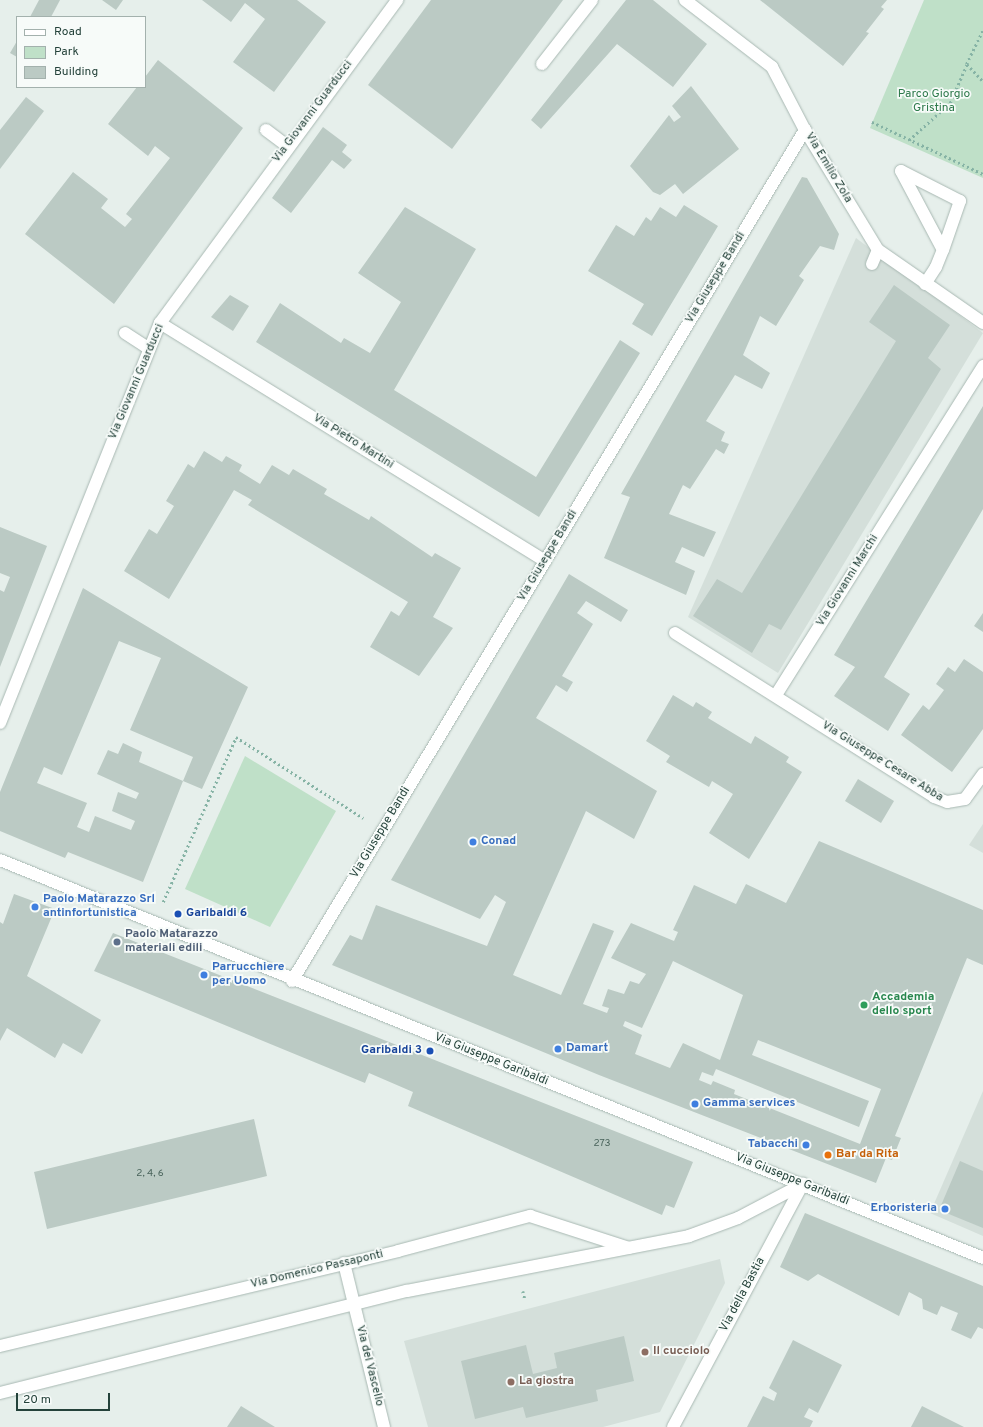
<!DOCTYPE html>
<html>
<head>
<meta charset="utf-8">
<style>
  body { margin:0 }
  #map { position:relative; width:983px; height:1427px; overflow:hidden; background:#e6efeb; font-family:Overpass,sans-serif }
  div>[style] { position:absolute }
  .built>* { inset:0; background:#d4dfda }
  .green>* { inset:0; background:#bfe0c8 }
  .building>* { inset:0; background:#bbcac4 }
  .path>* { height:2.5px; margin-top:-1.25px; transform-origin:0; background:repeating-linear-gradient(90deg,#86b3a5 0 2px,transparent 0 5px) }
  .roads { filter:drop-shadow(0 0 1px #a8b8b2) drop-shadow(0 0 1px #a8b8b2) }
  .minor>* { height:12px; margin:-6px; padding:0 6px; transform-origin:6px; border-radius:6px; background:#fff }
  .dots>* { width:11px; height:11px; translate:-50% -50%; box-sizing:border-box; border:2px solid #f7fbf9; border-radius:50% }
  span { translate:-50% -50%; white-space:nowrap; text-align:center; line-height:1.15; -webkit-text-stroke:3.5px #f7fbf9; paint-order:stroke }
  .number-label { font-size:10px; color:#4a645c }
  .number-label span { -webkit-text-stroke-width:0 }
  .park-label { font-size:12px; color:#2d7a4b }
  .street-label { font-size:12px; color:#24423a }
  .shop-label { font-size:12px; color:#366cbe; font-weight:700 }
  .left { translate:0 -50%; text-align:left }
  .right { translate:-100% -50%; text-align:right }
  .transit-label { font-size:12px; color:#164399; font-weight:700 }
  .service-label { font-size:12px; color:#4e5e75; font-weight:700 }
  .leisure-label { font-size:12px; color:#27864d; font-weight:700 }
  .food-label { font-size:12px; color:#c56008; font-weight:700 }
  .education-label { font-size:12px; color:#785e54; font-weight:700 }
  .legend { position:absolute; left:16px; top:16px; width:130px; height:72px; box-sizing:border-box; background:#f7fbf9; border:1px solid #a3b1ad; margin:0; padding:5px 7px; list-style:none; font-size:12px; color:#24423a }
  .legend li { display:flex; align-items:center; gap:8px; height:20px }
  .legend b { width:20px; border:1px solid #a3b1ad }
  .scale { position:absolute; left:16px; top:1393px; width:94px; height:18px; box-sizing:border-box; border:2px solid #24423a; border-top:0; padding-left:5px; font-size:12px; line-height:14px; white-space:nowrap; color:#24423a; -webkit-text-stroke:3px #f7fbf9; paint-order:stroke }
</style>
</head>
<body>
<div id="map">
  <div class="built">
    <div style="clip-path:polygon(856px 238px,983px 333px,778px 673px,688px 617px)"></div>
    <div style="clip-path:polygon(983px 824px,983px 853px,969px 845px)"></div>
    <div style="clip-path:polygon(983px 1091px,983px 1236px,930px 1213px)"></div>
    <div style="clip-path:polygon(720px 1259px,725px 1283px,660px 1412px,603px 1427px,428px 1427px,404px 1341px)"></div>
  </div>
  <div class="green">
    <div style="clip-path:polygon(924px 0,983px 0,983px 178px,870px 128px)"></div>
    <div style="clip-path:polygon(245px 756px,336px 811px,270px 927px,185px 889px)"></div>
  </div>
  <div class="building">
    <div style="clip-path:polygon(39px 0,60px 0,51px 17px,30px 17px)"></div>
    <div style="clip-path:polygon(102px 0,123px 0,116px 10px)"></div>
    <div style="clip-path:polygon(202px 0,297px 0,326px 22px,274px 92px,233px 62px,265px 19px,245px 3px,231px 22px)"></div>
    <div style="clip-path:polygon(431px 0,563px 0,452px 149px,368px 85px)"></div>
    <div style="clip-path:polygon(626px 0,653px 0,707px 44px,673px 87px,617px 44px,541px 129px,531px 120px)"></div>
    <div style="clip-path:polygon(760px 0,887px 0,881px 7px,884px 9px,866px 32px,869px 33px,843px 66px)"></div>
    <div style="clip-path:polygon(17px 41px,17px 57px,10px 53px)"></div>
    <div style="clip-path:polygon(158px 60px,243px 128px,114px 304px,25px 234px,73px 172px,108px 199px,101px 208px,125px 227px,132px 219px,126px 214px,170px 158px,155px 146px,148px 156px,108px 124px,137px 87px,145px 87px,145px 77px)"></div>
    <div style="clip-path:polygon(691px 86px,739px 149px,683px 194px,675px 184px,660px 195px,653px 192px,630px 166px,669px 115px,674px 122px,681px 117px,672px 106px)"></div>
    <div style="clip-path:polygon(26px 97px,44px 111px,0 169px,0 130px)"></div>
    <div style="clip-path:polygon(323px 127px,347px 145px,342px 152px,352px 160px,344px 169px,332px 160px,291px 213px,272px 198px)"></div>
    <div style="clip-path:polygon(802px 177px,807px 178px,839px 234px,834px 250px,820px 246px,799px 276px,804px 280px,776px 326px,760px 316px,743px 355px,770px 373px,762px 389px,735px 375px,706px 421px,725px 432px,721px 441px,729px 444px,724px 454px,716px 449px,690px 489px,683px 485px,669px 514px,716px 532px,704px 557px,682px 547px,675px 562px,695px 571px,686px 595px,604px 558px,630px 497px,621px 494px)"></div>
    <div style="clip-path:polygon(684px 205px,718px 226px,652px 336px,632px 324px,644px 304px,588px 271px,616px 225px,634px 236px,646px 217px,651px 221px,660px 207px,676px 217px)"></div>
    <div style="clip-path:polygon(405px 207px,476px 249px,394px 390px,536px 477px,620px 340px,640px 353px,539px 517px,256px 342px,280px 303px,341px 343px,344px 338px,370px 353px,401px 302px,358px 273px)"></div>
    <div style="clip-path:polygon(894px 285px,950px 325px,928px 358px,941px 369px,781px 630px,769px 624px,752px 653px,693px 616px,717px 579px,742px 593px,896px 341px,869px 322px)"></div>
    <div style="clip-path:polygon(230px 295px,249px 306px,233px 331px,211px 317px)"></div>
    <div style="clip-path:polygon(983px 406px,983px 509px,884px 677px,910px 694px,888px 731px,834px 696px,855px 667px,834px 655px)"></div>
    <div style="clip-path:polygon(204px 451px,222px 462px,226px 456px,242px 465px,239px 471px,260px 484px,272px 465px,289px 475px,293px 469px,327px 489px,324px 494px,369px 520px,371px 516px,432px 557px,435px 553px,461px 568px,433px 617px,453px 628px,419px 676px,370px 647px,391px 611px,399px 616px,408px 602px,248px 505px,252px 500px,234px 490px,169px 599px,124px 571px,149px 529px,157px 534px,174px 506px,166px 501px,188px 464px,194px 468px)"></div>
    <div style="clip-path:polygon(0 527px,47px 546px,0 667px,0 590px,4px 592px,10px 577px,0 573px)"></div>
    <div style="clip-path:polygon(evenodd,569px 574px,628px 610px,621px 622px,586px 601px,577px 613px,593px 624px,562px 676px,573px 682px,567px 692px,556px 685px,536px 718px,657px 791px,634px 839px,586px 811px,513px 975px,561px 995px,593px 923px,614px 931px,583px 1004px,607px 1013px,609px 1008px,602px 1006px,608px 989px,624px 994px,630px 981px,639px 984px,646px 974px,611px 958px,631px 923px,674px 941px,678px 932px,673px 930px,694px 885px,736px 904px,746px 884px,786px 903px,819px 841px,983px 910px,983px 965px,967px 958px,895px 1136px,901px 1138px,892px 1160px,886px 1158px,876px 1183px,599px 1075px,332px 965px,350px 935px,362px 940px,376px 905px,487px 946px,506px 902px,495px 895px,480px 919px,391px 880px,569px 574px,673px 961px,743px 995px,720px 1060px,683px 1043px,670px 1068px,635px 1054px,642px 1035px,623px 1026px,625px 1021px,642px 1028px,673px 961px,569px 574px,758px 1040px,881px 1089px,860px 1144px,734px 1094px,735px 1090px,713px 1081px,711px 1085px,699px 1080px,702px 1072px,713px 1076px,716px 1069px,859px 1127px,869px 1101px,752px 1055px,758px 1040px)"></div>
    <div style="clip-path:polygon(83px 588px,248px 687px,202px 789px,183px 781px,193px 757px,130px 730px,161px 658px,119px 641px,62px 775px,44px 767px,37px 783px,87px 803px,77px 827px,89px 832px,95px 816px,131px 830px,135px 821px,112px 811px,118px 792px,136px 799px,139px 793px,97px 774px,108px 750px,118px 754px,123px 743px,142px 752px,139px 762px,183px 781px,143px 882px,68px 852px,65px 858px,0 831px,0 792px)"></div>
    <div style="clip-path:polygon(983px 613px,983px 632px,974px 626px)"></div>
    <div style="clip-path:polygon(964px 659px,983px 672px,983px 729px,952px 772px,901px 735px,923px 705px,929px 710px,944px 690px,936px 684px,948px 667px,955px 672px)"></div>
    <div style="clip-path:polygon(673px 695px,693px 707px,696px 702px,712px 712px,708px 718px,751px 744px,755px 736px,789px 757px,786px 762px,802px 772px,749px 859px,709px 833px,733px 794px,712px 781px,709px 787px,666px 762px,670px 756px,646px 741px)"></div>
    <div style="clip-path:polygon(858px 779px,894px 801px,881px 823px,845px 801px)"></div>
    <div style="clip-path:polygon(14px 894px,55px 909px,27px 976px,101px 1020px,82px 1054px,63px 1043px,55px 1058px,7px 1028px,0 1041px,0 922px,3px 924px)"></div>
    <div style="clip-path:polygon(113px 933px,693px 1162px,674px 1208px,666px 1205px,662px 1215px,408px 1106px,413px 1092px,369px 1073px,365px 1083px,94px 971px)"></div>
    <div style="clip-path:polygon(254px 1119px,267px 1176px,47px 1229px,34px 1172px)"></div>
    <div style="clip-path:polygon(960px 1161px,983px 1171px,983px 1228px,939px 1210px)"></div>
    <div style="clip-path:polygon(805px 1213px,983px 1286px,983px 1329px,978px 1327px,971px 1339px,951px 1330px,958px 1313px,941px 1306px,937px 1315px,923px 1309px,922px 1299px,909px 1292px,899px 1316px,818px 1274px,808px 1281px,780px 1267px)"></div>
    <div style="clip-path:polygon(624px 1336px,634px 1381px,596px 1390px,598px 1401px,526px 1418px,523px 1407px,475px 1419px,461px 1361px,526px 1345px,533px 1374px,557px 1368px,554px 1353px)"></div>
    <div style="clip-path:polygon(793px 1340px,842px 1365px,818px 1413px,809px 1408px,804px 1417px,813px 1421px,810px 1427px,747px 1427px,763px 1396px,774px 1401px,777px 1393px,769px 1388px)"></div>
    <div style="clip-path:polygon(241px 1406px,275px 1427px,227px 1427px)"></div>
    <div style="clip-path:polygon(922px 1406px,964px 1427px,911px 1427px)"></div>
  </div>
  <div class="path">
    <div style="left:983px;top:31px;width:37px;rotate:116deg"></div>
    <div style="left:967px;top:64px;width:23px;rotate:47deg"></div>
    <div style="left:872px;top:122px;width:123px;rotate:25.1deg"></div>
    <div style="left:909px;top:140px;width:55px;rotate:-42.1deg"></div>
    <div style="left:950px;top:103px;width:43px;rotate:-66.4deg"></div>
    <div style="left:163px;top:902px;width:180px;rotate:-66.1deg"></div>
    <div style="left:236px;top:737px;width:151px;rotate:32.5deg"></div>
    <div style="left:523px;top:1291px;width:8px;rotate:76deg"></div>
  </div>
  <div class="roads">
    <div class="minor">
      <div style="left:685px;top:0;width:110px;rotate:37.6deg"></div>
      <div style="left:772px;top:67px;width:71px;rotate:62.4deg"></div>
      <div style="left:805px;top:130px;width:140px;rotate:58.7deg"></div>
      <div style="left:878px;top:250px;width:128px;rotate:34.8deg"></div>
      <div style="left:542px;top:64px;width:81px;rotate:-52deg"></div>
      <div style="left:266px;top:130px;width:26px;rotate:37deg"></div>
      <div style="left:872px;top:264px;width:15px;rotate:-67deg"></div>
      <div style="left:925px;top:284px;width:20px;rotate:-57deg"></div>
      <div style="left:936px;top:267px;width:18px;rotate:-68deg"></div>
      <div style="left:943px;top:250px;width:52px;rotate:-70.9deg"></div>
      <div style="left:960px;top:201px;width:66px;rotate:-153deg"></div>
      <div style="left:901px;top:171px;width:89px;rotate:62deg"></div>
      <div style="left:160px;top:323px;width:453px;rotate:31.7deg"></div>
      <div style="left:125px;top:333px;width:27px;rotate:33deg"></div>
      <div style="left:675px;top:633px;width:307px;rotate:32.3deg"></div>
      <div style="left:934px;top:797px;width:14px;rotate:21deg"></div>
      <div style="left:947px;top:802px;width:18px;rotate:-9deg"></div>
      <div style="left:965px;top:799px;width:31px;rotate:-54deg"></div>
      <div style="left:776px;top:695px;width:389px;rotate:-57.8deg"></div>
      <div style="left:0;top:723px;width:431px;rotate:-68.2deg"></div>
      <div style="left:160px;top:323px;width:401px;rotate:-53.7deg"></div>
      <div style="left:0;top:860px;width:1061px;rotate:22.04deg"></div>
      <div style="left:292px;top:981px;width:994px;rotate:-58.92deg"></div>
      <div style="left:344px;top:1263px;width:169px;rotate:76.3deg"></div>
      <div style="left:0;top:1346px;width:409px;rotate:-13.4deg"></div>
      <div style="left:398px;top:1251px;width:137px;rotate:-14.9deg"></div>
      <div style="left:530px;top:1216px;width:104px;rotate:17.9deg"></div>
      <div style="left:0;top:1393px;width:420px;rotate:-14.1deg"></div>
      <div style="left:407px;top:1291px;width:287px;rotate:-11deg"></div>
      <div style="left:689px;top:1236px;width:52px;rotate:-20.2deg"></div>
      <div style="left:738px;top:1218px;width:73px;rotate:-27.6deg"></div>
      <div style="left:673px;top:1427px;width:276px;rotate:-61.9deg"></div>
    </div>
  </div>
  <div class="dots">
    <div style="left:473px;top:842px;background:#3f7fe0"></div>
    <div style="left:35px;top:907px;background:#3f7fe0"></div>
    <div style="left:178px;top:914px;background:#1a4fb4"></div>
    <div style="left:117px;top:942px;background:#5c6f8a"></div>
    <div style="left:204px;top:975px;background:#3f7fe0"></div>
    <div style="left:864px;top:1005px;background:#2e9e5b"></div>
    <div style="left:558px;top:1049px;background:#3f7fe0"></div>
    <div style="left:430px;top:1051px;background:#1a4fb4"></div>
    <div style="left:695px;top:1104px;background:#3f7fe0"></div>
    <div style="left:806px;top:1145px;background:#3f7fe0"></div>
    <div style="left:828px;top:1155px;background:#e8710a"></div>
    <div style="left:945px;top:1209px;background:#3f7fe0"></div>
    <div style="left:645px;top:1352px;background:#8d6e63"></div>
    <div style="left:511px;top:1382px;background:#8d6e63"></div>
  </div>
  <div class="number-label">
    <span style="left:602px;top:1144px">273</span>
    <span style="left:150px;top:1174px">2, 4, 6</span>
  </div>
  <div class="park-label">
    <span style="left:934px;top:102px">Parco Giorgio<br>Gristina</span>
  </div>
  <div class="street-label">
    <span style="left:313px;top:112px;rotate:-53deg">Via Giovanni Guarducci</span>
    <span style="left:828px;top:168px;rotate:59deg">Via Emilio Zola</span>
    <span style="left:716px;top:278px;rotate:-59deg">Via Giuseppe Bandi</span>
    <span style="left:137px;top:382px;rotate:-67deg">Via Giovanni Guarducci</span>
    <span style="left:353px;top:442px;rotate:32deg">Via Pietro Martini</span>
    <span style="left:548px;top:556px;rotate:-59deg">Via Giuseppe Bandi</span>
    <span style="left:848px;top:581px;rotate:-58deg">Via Giovanni Marchi</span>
    <span style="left:882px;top:762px;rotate:32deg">Via Giuseppe Cesare Abba</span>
    <span style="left:381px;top:833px;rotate:-59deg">Via Giuseppe Bandi</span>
    <span style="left:491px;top:1060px;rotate:22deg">Via Giuseppe Garibaldi</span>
    <span style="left:792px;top:1180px;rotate:22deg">Via Giuseppe Garibaldi</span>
    <span style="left:317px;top:1270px;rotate:-13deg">Via Domenico Passaponti</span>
    <span style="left:743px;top:1295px;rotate:-62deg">Via della Bastia</span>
    <span style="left:369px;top:1366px;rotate:76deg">Via del Vascello</span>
  </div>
  <div class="shop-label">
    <span class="left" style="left:481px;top:842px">Conad</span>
    <span class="left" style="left:43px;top:907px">Paolo Matarazzo Srl<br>antinfortunistica</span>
    <span class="left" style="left:212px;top:975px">Parrucchiere<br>per Uomo</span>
    <span class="left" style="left:566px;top:1049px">Damart</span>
    <span class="left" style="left:703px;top:1104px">Gamma services</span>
    <span class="right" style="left:798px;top:1145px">Tabacchi</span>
    <span class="right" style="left:937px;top:1209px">Erboristeria</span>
  </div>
  <div class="transit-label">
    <span class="left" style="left:186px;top:914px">Garibaldi 6</span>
    <span class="right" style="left:422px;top:1051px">Garibaldi 3</span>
  </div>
  <div class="service-label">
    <span class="left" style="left:125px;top:942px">Paolo Matarazzo<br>materiali edili</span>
  </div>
  <div class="leisure-label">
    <span class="left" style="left:872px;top:1005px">Accademia<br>dello sport</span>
  </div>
  <div class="food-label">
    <span class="left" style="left:836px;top:1155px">Bar da Rita</span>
  </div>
  <div class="education-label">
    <span class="left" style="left:653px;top:1352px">Il cucciolo</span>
    <span class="left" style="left:519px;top:1382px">La giostra</span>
  </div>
  <ul class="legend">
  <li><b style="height:5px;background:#fff"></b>Road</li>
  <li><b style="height:11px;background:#bfe0c8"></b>Park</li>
  <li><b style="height:11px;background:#bbcac4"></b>Building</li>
  </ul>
  <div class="scale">20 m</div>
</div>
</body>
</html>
